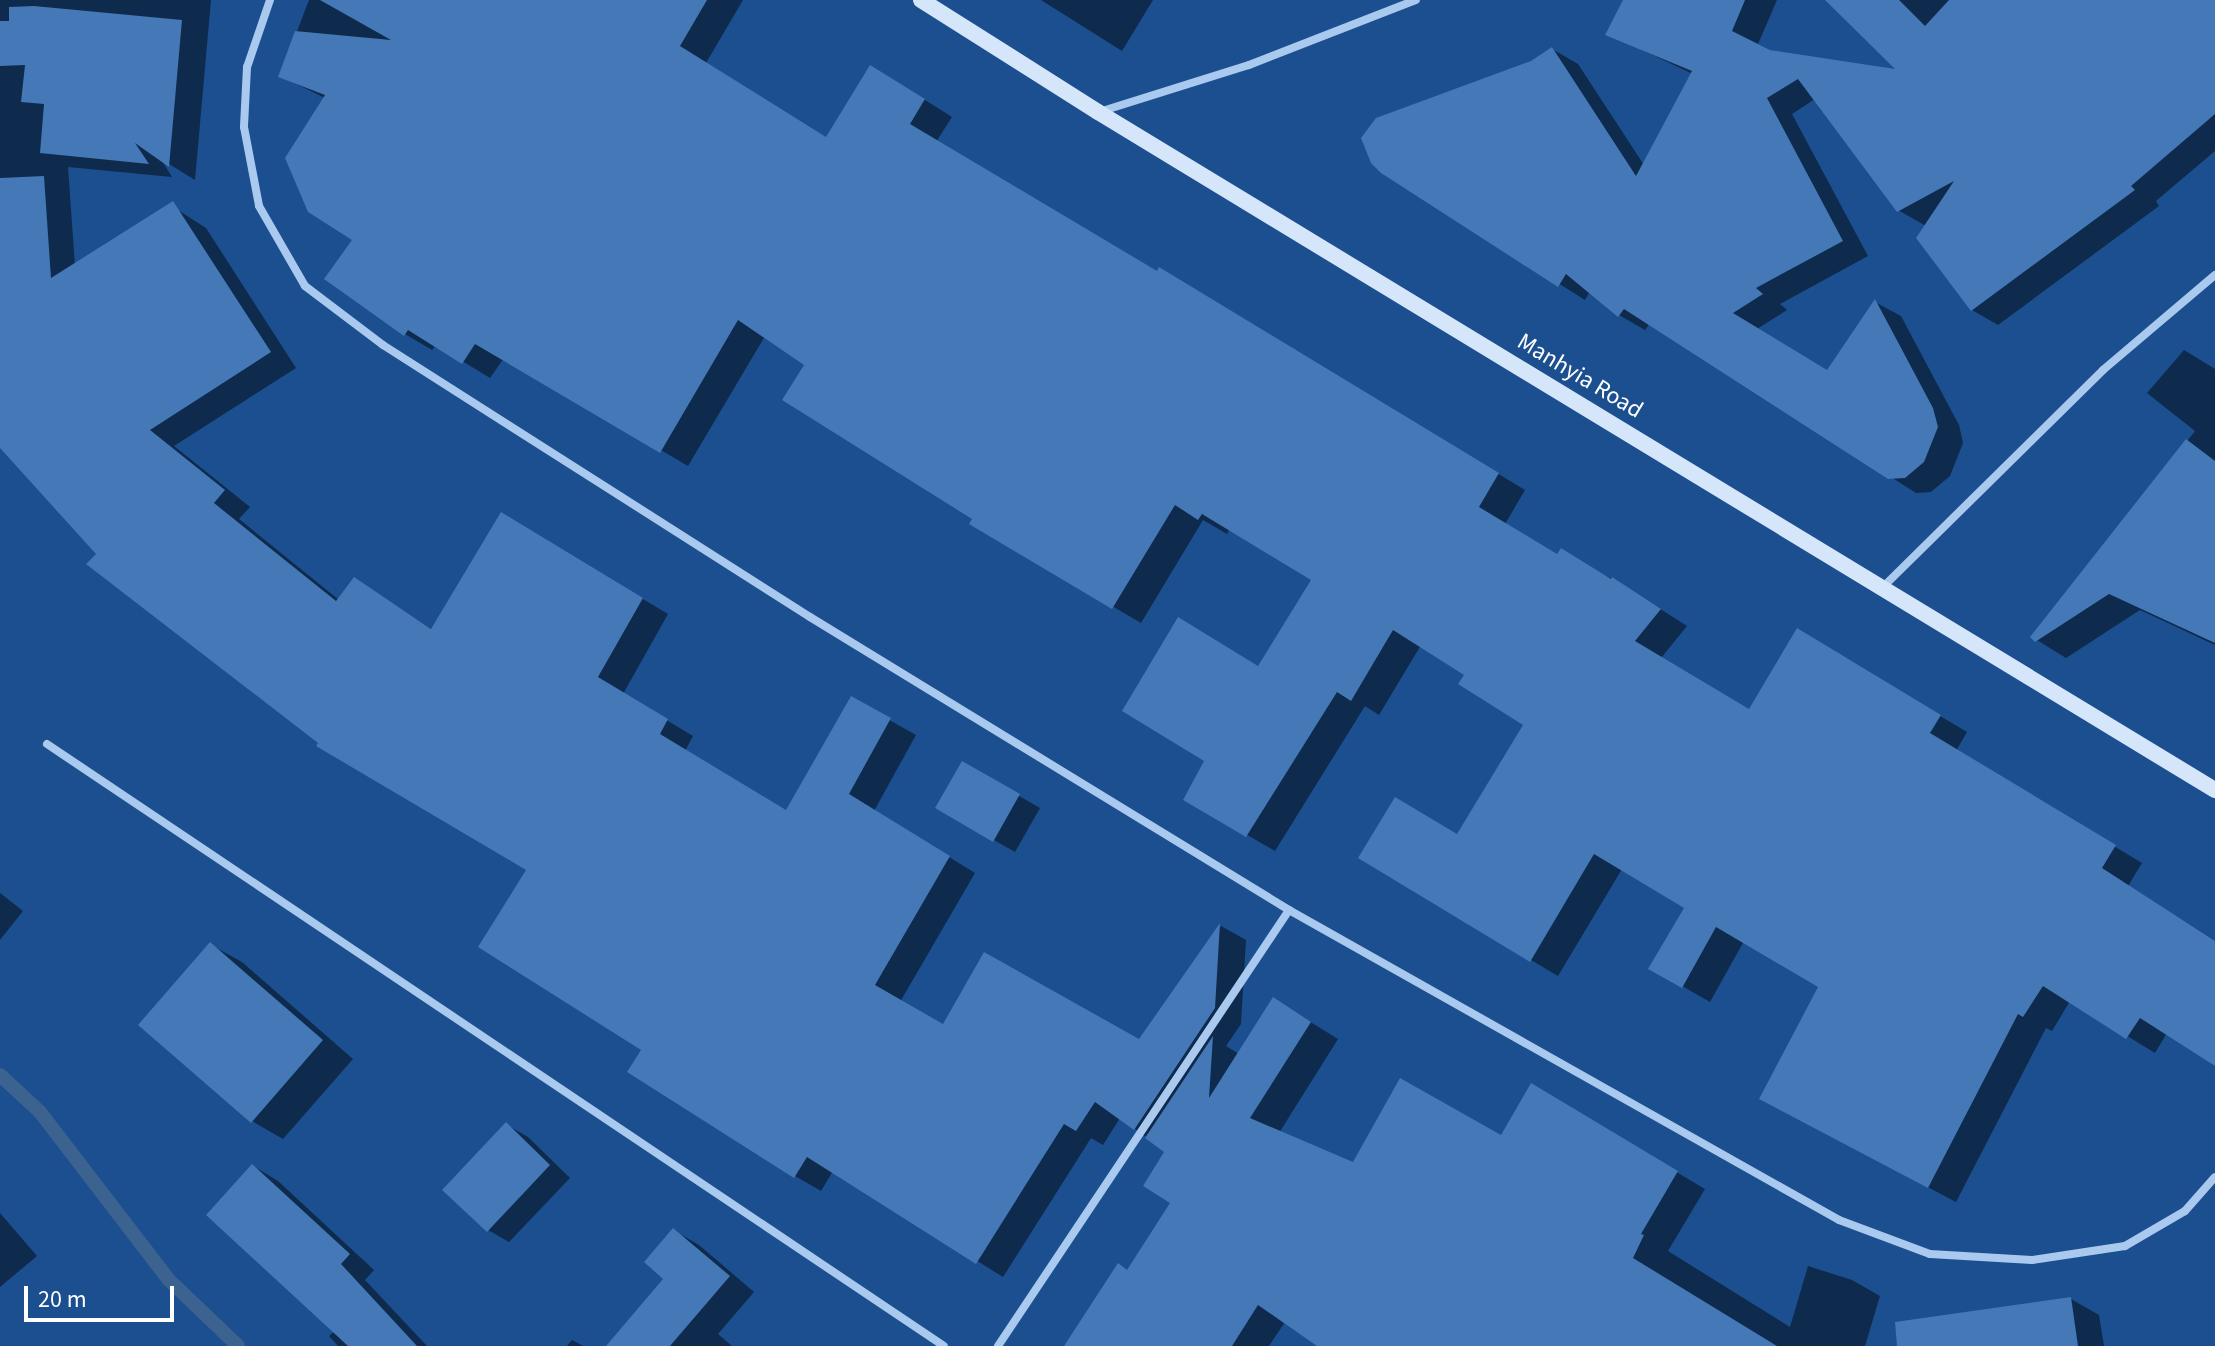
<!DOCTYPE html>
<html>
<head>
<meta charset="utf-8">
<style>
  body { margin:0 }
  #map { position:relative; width:2215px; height:1346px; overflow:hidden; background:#1b4f8f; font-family:"Source Sans 3",sans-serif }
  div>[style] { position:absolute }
  .shadow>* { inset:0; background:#0007 }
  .stream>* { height:14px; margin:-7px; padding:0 7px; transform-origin:7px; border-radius:7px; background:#3c6290 }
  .building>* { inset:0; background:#4478b7 }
  .minor>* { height:8px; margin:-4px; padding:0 4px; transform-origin:4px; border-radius:4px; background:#a9c9ee }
  .secondary>* { height:16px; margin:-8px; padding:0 8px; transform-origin:8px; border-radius:8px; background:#d6e6fa }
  span { translate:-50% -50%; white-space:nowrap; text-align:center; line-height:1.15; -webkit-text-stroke:6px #1b4f8f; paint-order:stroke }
  .street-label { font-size:24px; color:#fff }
  .scale { position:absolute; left:24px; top:1286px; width:150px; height:36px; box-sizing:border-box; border:4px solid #fff; border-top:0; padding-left:10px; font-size:24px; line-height:28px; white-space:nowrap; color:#fff; -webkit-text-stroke:6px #1b4f8f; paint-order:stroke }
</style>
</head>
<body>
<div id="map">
  <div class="shadow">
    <div style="clip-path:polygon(0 0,211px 0,195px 180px,161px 159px,172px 177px,68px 167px,75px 266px,170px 205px,206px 228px,296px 368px,174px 446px,250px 507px,239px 519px,339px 600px,355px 579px,433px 630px,527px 530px,668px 614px,623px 694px,693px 736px,685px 751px,787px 812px,852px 699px,916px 735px,874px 811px,975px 873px,900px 1002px,944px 1026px,1140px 1041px,1221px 926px,1246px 940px,1241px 1024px,1226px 1046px,1239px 1054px,1273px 999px,1338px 1039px,1279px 1133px,1354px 1164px,1502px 1138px,1559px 1102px,1705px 1189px,1668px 1251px,1790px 1327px,1808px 1266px,1852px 1280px,1880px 1296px,1865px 1346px,1320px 1346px,1285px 1322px,1269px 1346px,1067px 1346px,1129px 1271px,1173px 1202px,1167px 1152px,1120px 1118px,1103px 1145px,1091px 1138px,1003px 1277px,833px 1171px,821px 1191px,795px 1176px,644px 1050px,529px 869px,320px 743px,99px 554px,0 390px)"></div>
    <div style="clip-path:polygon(309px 0,743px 0,706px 63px,827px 138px,898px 83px,952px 117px,936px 142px,1158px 273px,1187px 285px,1525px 490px,1505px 524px,1558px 556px,1613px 579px,1687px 626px,1661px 658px,1750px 712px,1798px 631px,1967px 732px,1956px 751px,2142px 863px,2128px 886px,2215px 941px,2215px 1064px,2167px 1033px,2155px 1053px,2070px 1001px,2052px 1031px,2046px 1028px,1956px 1202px,1789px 1114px,1820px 986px,1744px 941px,1710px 1002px,1651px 968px,1687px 907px,1622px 869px,1558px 976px,1531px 960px,1458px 836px,1526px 724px,1466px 674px,1421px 645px,1379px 715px,1365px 706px,1275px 851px,1185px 799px,1314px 580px,1230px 528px,1227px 534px,1203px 520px,1141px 623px,971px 523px,974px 518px,806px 365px,765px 336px,688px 466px,504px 358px,490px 378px,436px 345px,432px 350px,405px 334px,355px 240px,325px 98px,280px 76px)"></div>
    <div style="clip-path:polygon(1041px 0,1153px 0,1122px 51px)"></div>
    <div style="clip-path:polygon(1625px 0,1777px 0,1758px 44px,1776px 53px,1901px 72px,1828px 0,2215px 0,2215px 151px,2156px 201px,2159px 206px,1998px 325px,1972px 310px,1926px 226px,1898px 210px,1815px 99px,1792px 114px,1868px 256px,1780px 304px,1787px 310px,1757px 329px,1828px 372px,1875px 302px,1901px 316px,1959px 425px,1963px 443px,1950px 476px,1931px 492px,1916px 493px,1650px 323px,1645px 330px,1619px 315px,1590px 291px,1585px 300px,1382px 172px,1552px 49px,1578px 64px,1644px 165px,1693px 74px,1608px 34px)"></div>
    <div style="clip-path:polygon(2184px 350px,2215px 369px,2215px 645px,2140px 610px,2066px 658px,2032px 637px,2195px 431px,2147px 393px)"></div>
    <div style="clip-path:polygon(963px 764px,1040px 808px,1015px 852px,938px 808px)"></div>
    <div style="clip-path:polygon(0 893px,23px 911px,0 940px)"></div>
    <div style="clip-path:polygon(211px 945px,242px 962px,353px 1059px,283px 1139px,252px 1121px)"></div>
    <div style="clip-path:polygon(507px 1125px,528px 1137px,570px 1178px,509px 1242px,488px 1230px)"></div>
    <div style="clip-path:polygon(253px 1166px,278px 1181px,374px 1270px,365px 1280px,427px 1346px,338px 1346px,329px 1336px,335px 1331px)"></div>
    <div style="clip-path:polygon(0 1213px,37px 1256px,0 1287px)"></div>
    <div style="clip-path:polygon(673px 1230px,699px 1245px,754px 1292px,718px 1334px,732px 1346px,609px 1346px,666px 1279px)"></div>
    <div style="clip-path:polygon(2071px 1299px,2099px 1315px,2104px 1346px,1965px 1346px)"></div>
    <div style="clip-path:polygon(572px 1340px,583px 1346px,567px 1346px)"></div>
  </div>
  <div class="stream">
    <div style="left:0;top:1075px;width:54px;rotate:42.8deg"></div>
    <div style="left:40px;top:1112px;width:212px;rotate:52.5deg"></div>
    <div style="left:169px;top:1280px;width:95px;rotate:43.7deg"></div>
  </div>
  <div class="building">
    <div style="clip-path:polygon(320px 0,707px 0,680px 46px,826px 137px,870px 65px,925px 99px,910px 124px,1157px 271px,1159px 267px,1499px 473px,1479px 507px,1557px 554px,1561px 548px,1611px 579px,1612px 577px,1661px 609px,1635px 641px,1749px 709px,1797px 628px,1941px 715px,1930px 733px,2116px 845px,2102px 868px,2215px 941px,2215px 1066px,2140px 1018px,2126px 1039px,2043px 986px,2023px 1017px,2018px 1014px,1928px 1188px,1759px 1099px,1818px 987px,1716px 927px,1682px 988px,1648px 969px,1684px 908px,1594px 854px,1530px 962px,1358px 858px,1395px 797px,1457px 834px,1523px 725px,1458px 684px,1464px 675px,1393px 630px,1351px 701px,1337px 692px,1246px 837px,1183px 800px,1204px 761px,1122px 711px,1178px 617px,1258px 666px,1311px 580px,1202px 514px,1198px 520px,1175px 505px,1112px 609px,969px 524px,972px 519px,782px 400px,804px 365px,738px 320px,660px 453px,475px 344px,462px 364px,408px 330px,404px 336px,324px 279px,352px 240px,308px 212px,285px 158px,325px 95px,278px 77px,295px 31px,391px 40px)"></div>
    <div style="clip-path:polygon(1623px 0,1745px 0,1732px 31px,1770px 50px,1895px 69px,1825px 0,1899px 0,1925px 26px,1949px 0,2215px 0,2215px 114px,2131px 186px,2135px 190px,1971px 311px,1916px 238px,1954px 181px,1897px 212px,1798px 79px,1767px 98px,1843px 241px,1756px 288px,1763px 294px,1733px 313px,1827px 370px,1875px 299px,1933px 408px,1938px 427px,1924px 462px,1905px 478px,1888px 479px,1624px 309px,1618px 317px,1566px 274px,1558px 287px,1381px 173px,1371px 163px,1361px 138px,1376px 118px,1531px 61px,1552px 47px,1636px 176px,1692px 71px,1605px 35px)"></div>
    <div style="clip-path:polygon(34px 6px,182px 20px,169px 167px,135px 143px,149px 164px,40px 153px,44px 104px,21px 102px,25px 65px,0 66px,0 21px,9px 21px,9px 7px)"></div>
    <div style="clip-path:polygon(44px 176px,51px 278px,173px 201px,271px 352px,150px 430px,225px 490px,214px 503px,336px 601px,354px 577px,431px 629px,501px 512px,643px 598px,598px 677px,668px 719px,660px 734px,786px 810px,851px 696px,891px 718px,849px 794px,950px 856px,875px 985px,943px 1024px,984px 952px,1139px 1039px,1220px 923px,1215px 1008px,1134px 1130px,1095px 1102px,1076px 1131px,1064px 1124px,976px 1264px,807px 1157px,794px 1178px,627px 1072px,641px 1050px,478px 947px,526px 870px,316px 746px,318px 743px,86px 564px,96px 554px,0 448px,0 178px)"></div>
    <div style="clip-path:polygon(2186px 439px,2215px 461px,2215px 643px,2109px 594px,2035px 642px,2030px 637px)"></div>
    <div style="clip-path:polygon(962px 761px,1020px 794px,993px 842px,935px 808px)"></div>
    <div style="clip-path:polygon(210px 942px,323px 1040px,251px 1123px,138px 1025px)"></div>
    <div style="clip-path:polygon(1273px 997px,1311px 1022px,1250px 1118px,1353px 1162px,1400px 1078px,1501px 1135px,1531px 1083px,1678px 1171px,1641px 1234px,1644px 1235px,1633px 1258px,1777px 1346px,1317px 1346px,1258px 1305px,1232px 1346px,1064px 1346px,1118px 1263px,1127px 1270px,1170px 1203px,1143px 1186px,1164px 1152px,1145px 1138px,1213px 1036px,1209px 1098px)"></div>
    <div style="clip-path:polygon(506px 1122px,550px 1165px,487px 1232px,442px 1190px)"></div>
    <div style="clip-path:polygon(252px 1164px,350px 1254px,341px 1264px,417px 1346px,348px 1346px,206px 1215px)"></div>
    <div style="clip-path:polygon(673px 1228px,730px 1276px,670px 1346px,606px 1346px,663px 1279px,644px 1262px)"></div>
    <div style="clip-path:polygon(2071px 1297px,2078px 1346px,1897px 1346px,1895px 1322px)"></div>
  </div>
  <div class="minor">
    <div style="left:270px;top:0;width:71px;rotate:108.9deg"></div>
    <div style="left:247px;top:67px;width:60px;rotate:92.9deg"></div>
    <div style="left:244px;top:127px;width:80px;rotate:79.2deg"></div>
    <div style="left:259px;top:206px;width:92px;rotate:60.1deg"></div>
    <div style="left:305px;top:286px;width:98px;rotate:37.1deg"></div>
    <div style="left:383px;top:345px;width:506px;rotate:32.5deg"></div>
    <div style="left:810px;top:617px;width:562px;rotate:31.45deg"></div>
    <div style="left:1289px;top:910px;width:631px;rotate:29.41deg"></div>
    <div style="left:1839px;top:1220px;width:97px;rotate:20.5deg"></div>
    <div style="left:1930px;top:1254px;width:102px;rotate:3.4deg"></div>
    <div style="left:2032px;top:1260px;width:94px;rotate:-8.6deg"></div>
    <div style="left:2125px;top:1246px;width:69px;rotate:-30.3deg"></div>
    <div style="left:2185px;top:1211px;width:45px;rotate:-48.6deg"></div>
    <div style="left:1099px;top:112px;width:157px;rotate:-17.4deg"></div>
    <div style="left:1249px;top:65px;width:179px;rotate:-21.3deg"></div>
    <div style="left:1883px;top:587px;width:309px;rotate:-44.6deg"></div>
    <div style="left:2103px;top:370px;width:147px;rotate:-40.3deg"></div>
    <div style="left:47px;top:744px;width:1080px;rotate:33.87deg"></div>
    <div style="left:998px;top:1346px;width:524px;rotate:-56.28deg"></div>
  </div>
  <div class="secondary">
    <div style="left:921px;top:0;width:209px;rotate:32.3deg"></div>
    <div style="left:1098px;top:112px;width:1307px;rotate:31.26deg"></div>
  </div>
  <div class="street-label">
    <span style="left:1580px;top:376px;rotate:31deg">Manhyia Road</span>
  </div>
  <div class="scale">20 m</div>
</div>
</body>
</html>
